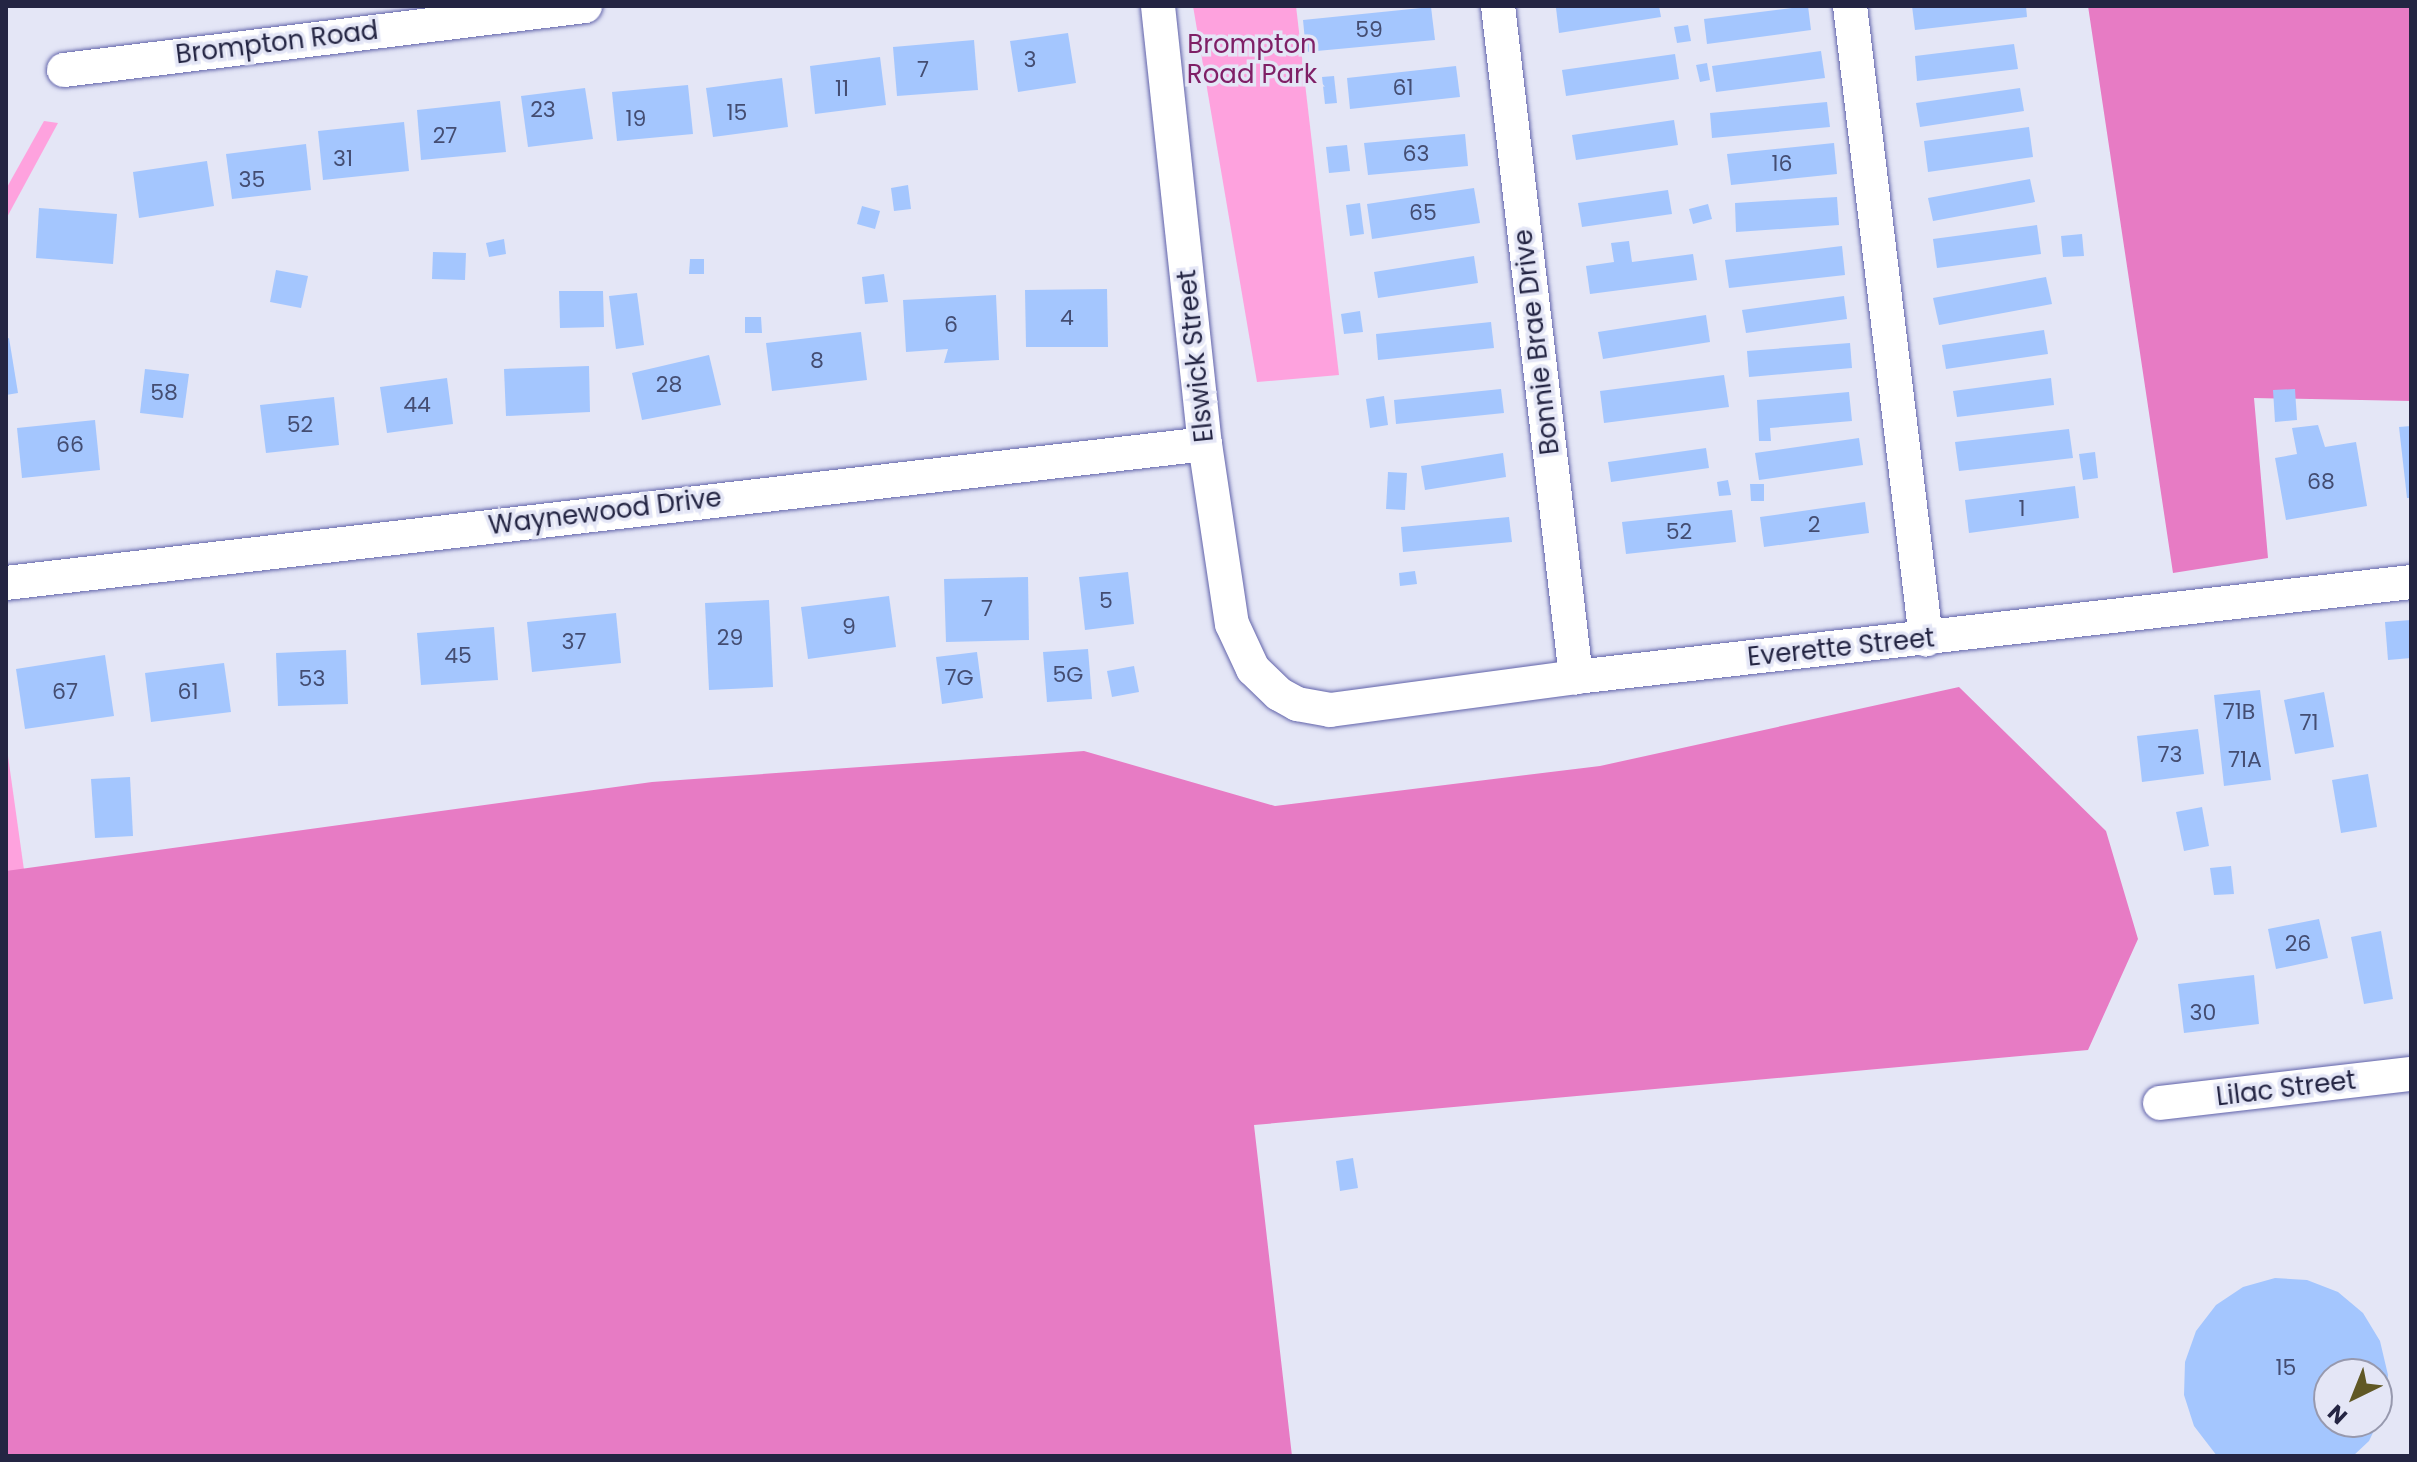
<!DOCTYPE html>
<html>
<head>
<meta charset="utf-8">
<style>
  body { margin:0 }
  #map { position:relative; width:2417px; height:1462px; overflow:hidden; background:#e4e6f6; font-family:Poppins,sans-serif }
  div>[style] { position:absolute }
  .green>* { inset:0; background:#fea2de }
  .forest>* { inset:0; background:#e77bc4 }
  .building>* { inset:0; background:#a4c6fe }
  .roads { filter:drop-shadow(0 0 2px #6163aa) drop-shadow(0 0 2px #6163aa) }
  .minor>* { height:34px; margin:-17px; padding:0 17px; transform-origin:17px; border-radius:17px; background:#fff }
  span { translate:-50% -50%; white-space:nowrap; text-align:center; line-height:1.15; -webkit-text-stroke:7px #e4e6f6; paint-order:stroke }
  .number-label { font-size:22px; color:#444d72 }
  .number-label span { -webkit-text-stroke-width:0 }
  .street-label { font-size:26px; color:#242543 }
  .park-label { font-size:26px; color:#7f1f66 }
  .frame { position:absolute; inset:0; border:8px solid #242543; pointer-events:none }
  .north { position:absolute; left:2313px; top:1358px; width:80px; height:80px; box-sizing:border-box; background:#e4e6f6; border:2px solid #9799ae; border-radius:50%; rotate:223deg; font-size:22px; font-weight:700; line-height:32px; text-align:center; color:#242543 }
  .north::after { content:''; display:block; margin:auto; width:28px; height:36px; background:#605825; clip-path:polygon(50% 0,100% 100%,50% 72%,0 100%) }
</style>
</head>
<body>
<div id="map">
  <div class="green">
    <div style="clip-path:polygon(1193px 6px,1296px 6px,1339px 375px,1257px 382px)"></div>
    <div style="clip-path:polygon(44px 121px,58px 123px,6px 219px,6px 189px)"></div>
    <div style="clip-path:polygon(6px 742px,34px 941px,6px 1001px)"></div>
  </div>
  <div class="forest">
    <div style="clip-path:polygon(2088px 6px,2411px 6px,2411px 401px,2254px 398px,2268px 558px,2173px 573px)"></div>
    <div style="clip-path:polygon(1959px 687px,2106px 831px,2138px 939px,2088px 1050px,1254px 1125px,1292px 1456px,6px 1456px,6px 871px,652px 782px,1084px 751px,1275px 806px,1600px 766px)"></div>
  </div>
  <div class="building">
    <div style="clip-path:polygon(1568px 6px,1659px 6px,1661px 17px,1559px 33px,1556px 8px)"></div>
    <div style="clip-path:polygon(1808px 6px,1811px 30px,1707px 44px,1704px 19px)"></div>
    <div style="clip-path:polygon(1912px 6px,2026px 6px,2027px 17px,1915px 30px)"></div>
    <div style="clip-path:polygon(1431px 7px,1435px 40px,1306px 52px,1303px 20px)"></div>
    <div style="clip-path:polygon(1688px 25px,1691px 41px,1677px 43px,1674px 27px)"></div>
    <div style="clip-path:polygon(1068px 33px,1076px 83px,1018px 92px,1010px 41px)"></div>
    <div style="clip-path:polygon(974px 40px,978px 90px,897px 96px,893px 47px)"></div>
    <div style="clip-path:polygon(2014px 44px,2018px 69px,1917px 81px,1915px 56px)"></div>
    <div style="clip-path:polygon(1821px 51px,1825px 78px,1716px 92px,1712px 66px)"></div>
    <div style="clip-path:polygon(1675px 54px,1679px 79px,1566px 96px,1562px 70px)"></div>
    <div style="clip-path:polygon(880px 57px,886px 105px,815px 114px,810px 66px)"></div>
    <div style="clip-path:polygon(1707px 63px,1710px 80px,1700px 82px,1696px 65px)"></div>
    <div style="clip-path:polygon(1456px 66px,1460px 97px,1350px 109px,1347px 78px)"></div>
    <div style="clip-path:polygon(1334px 76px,1337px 103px,1325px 104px,1322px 77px)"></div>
    <div style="clip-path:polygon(782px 78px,788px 127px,713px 137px,706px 88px)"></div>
    <div style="clip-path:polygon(688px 85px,693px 134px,617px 141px,612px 92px)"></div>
    <div style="clip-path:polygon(585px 88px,593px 139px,528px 147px,521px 96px)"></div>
    <div style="clip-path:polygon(2020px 88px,2024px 111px,1920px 127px,1916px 103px)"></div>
    <div style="clip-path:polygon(500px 101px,506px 152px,421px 160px,417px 110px)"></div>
    <div style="clip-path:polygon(1827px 102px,1830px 127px,1712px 138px,1710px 113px)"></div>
    <div style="clip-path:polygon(1674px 120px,1678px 145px,1576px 160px,1572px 135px)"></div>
    <div style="clip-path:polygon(404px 122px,409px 171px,323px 180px,318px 131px)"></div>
    <div style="clip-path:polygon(2029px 127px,2033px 157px,1928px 172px,1924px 141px)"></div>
    <div style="clip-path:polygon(1465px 134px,1468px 166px,1368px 175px,1364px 143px)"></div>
    <div style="clip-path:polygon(1834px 143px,1837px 174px,1731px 185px,1727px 154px)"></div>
    <div style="clip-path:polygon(306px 144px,311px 190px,232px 199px,226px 154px)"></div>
    <div style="clip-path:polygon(1347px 145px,1350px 171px,1329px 173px,1326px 147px)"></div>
    <div style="clip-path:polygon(207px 161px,214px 206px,139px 218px,133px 172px)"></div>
    <div style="clip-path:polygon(2030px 179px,2035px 202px,1933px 221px,1928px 198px)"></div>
    <div style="clip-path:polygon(908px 185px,911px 209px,894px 211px,891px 188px)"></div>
    <div style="clip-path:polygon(1474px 188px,1480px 223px,1372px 239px,1367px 204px)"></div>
    <div style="clip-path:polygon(1668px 190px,1672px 214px,1582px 227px,1578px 203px)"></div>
    <div style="clip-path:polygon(1837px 197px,1839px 225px,1736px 232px,1735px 203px)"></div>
    <div style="clip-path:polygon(1360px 203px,1364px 234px,1350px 236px,1346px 205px)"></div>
    <div style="clip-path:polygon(1708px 204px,1712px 219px,1693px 224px,1689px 209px)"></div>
    <div style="clip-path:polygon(862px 206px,880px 211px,875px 229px,857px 224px)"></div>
    <div style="clip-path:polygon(39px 208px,117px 214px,113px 264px,36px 258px)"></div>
    <div style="clip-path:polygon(2037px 225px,2041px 254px,1937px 268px,1933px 239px)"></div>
    <div style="clip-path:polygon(2082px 234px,2084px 256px,2063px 257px,2061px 236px)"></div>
    <div style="clip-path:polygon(504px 239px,506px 254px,489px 257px,486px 243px)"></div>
    <div style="clip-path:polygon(1629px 241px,1632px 262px,1693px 254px,1697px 280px,1590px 294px,1586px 266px,1614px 262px,1611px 243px)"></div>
    <div style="clip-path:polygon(1842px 246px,1845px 275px,1729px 288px,1725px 260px)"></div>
    <div style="clip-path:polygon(433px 252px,466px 253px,465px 280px,432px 279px)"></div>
    <div style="clip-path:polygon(1474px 256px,1478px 283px,1378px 298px,1374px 272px)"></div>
    <div style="clip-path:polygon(690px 259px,704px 259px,704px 274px,689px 274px)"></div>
    <div style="clip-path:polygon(276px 270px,308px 276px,301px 308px,270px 302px)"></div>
    <div style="clip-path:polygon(884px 274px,888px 302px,865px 304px,862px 277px)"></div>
    <div style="clip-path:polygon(2046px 277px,2052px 304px,1939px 325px,1933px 298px)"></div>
    <div style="clip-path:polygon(1107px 289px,1108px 347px,1026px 347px,1025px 290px)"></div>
    <div style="clip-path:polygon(559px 291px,603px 291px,604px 327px,560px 328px)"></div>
    <div style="clip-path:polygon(637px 293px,644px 345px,616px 349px,609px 296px)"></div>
    <div style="clip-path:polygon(996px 295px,999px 360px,944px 363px,948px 349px,906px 352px,903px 300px)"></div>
    <div style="clip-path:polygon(1844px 296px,1847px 319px,1746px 333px,1742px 310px)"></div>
    <div style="clip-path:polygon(1360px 311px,1363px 332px,1344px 334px,1341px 314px)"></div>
    <div style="clip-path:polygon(1706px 315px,1710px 342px,1603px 359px,1598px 332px)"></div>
    <div style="clip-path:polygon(745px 317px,761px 317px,762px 333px,745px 333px)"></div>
    <div style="clip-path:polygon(1491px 322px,1494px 348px,1378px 360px,1376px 334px)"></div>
    <div style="clip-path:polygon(2044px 330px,2048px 354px,1946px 369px,1942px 345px)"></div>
    <div style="clip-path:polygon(861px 332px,867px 380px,772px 391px,766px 343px)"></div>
    <div style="clip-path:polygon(9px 338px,18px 393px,6px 395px,6px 339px)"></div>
    <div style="clip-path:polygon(1850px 343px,1852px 368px,1749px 377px,1747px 351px)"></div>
    <div style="clip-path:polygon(709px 355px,721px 405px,642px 420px,632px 373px)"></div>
    <div style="clip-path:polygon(589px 366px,590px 412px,506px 416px,504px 369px)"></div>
    <div style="clip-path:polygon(145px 369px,189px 374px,183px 418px,140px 413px)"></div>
    <div style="clip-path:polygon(1724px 375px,1729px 407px,1604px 423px,1600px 391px)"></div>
    <div style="clip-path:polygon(447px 378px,453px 424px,387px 433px,380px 387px)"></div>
    <div style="clip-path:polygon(2051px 378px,2054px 405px,1957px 417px,1953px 391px)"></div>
    <div style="clip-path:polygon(1501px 389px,1504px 413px,1396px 424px,1394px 400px)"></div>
    <div style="clip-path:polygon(2295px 389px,2297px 420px,2275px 422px,2273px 390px)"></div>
    <div style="clip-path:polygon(1849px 392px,1852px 421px,1770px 428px,1771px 441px,1759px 441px,1757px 400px)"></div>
    <div style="clip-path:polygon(1384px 396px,1388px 425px,1370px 428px,1366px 399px)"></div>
    <div style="clip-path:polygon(334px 397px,339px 445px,266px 453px,260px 405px)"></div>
    <div style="clip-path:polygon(95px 420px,100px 470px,22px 478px,17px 428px)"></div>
    <div style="clip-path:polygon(2318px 425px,2325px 447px,2356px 442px,2367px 506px,2286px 520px,2275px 458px,2297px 454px,2292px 428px)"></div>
    <div style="clip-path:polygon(2411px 426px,2411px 498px,2407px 498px,2399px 427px)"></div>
    <div style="clip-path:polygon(2069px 429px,2073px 458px,1959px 471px,1955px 442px)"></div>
    <div style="clip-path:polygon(1859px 438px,1863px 465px,1759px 480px,1755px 453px)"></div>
    <div style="clip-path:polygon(1706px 448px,1709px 468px,1611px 482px,1608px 462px)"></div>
    <div style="clip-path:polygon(2095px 452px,2098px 478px,2083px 480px,2079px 454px)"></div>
    <div style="clip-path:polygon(1503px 453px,1506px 477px,1425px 490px,1421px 466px)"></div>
    <div style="clip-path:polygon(1388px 472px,1407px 473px,1405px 510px,1386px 509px)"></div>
    <div style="clip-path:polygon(1728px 480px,1731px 495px,1719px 496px,1717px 482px)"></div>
    <div style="clip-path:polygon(1750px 484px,1764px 484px,1764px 501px,1751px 501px)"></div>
    <div style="clip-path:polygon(2075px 486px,2079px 518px,1969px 533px,1965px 500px)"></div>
    <div style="clip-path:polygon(1865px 502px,1869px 533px,1764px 547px,1760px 517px)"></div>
    <div style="clip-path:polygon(1732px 510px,1736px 542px,1626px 554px,1622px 522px)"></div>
    <div style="clip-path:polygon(1509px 517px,1512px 542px,1403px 552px,1401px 527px)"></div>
    <div style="clip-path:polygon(1415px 571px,1417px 584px,1400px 586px,1399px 573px)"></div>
    <div style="clip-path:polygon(1128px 572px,1134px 624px,1085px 630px,1079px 577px)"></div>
    <div style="clip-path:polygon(1028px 577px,1029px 640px,946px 642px,944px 579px)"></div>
    <div style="clip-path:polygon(889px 596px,896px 647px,808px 659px,801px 607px)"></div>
    <div style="clip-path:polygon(769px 600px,773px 687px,709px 690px,705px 603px)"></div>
    <div style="clip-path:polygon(616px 613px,621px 663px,532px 672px,527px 622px)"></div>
    <div style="clip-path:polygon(2411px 620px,2411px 658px,2388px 660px,2385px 622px)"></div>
    <div style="clip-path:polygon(494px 627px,498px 680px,421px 685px,417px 633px)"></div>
    <div style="clip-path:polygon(1088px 649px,1092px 699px,1047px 702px,1043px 652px)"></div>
    <div style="clip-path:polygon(346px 650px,348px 704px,278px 706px,276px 653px)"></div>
    <div style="clip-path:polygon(977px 652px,983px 698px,942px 704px,936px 657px)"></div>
    <div style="clip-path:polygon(105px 655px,114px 716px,25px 729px,16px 669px)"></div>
    <div style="clip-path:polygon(224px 663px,231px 712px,151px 722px,145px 673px)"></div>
    <div style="clip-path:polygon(1134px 666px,1139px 692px,1112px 697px,1107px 671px)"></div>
    <div style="clip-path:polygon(2260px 690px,2271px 780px,2224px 786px,2214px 695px)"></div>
    <div style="clip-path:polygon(2324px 692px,2334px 747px,2295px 754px,2284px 700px)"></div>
    <div style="clip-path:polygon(2198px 729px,2204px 774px,2142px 782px,2137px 736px)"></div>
    <div style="clip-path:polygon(2368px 774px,2377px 827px,2341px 833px,2332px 780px)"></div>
    <div style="clip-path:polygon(130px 777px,133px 836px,95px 838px,91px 779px)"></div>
    <div style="clip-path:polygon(2202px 807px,2209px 846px,2184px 851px,2176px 812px)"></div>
    <div style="clip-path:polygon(2231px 866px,2234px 894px,2214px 895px,2210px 868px)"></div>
    <div style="clip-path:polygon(2319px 919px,2328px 958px,2276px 969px,2268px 929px)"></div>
    <div style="clip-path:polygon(2381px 931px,2393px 999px,2364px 1004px,2351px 937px)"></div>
    <div style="clip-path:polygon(2254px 975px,2259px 1024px,2184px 1033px,2178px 984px)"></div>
    <div style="clip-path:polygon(1353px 1158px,1358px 1188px,1340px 1191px,1336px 1161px)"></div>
    <div style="clip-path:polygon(evenodd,2275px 1278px,2307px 1280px,2338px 1292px,2363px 1313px,2380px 1341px,2388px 1375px,2384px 1410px,2369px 1441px,2353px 1456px,2217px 1456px,2194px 1426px,2184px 1395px,2185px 1362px,2196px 1331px,2216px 1305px,2243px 1287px,2275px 1278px,2329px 1374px,2377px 1374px,2377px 1422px,2329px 1422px,2329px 1374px)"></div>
  </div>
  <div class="roads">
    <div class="minor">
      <div style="left:1158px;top:6px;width:441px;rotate:83.9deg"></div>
      <div style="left:1205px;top:444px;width:182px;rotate:81.5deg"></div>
      <div style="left:1232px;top:624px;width:50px;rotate:65deg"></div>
      <div style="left:1253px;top:669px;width:36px;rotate:44deg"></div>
      <div style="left:1279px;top:694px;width:21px;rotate:29deg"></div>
      <div style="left:1297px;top:704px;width:34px;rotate:10deg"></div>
      <div style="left:1330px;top:710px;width:248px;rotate:-7.6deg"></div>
      <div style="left:1576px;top:677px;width:840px;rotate:-6.49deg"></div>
      <div style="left:1498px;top:6px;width:676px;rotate:83.37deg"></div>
      <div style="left:1850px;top:6px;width:638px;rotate:83.15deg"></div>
      <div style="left:64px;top:70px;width:525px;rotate:-7deg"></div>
      <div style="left:6px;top:583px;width:1207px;rotate:-6.61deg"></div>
      <div style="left:2160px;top:1103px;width:253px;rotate:-6.6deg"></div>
    </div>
  </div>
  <div class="number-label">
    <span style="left:1369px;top:30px">59</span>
    <span style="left:1030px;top:60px">3</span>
    <span style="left:923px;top:70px">7</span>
    <span style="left:1403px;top:88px">61</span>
    <span style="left:842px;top:89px">11</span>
    <span style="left:543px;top:110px">23</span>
    <span style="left:737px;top:113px">15</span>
    <span style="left:636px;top:119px">19</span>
    <span style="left:445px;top:136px">27</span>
    <span style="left:1416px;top:154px">63</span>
    <span style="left:343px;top:159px">31</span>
    <span style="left:1782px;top:164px">16</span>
    <span style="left:252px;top:180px">35</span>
    <span style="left:1423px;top:213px">65</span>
    <span style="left:1067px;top:318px">4</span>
    <span style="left:951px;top:325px">6</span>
    <span style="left:817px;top:361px">8</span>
    <span style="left:669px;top:385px">28</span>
    <span style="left:164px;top:393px">58</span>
    <span style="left:417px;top:405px">44</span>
    <span style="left:300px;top:425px">52</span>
    <span style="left:70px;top:445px">66</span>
    <span style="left:2321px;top:482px">68</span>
    <span style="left:2022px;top:509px">1</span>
    <span style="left:1814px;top:525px">2</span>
    <span style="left:1679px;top:532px">52</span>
    <span style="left:1106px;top:601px">5</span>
    <span style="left:987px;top:609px">7</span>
    <span style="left:849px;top:627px">9</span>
    <span style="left:730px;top:638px">29</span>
    <span style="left:574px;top:642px">37</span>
    <span style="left:458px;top:656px">45</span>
    <span style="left:1068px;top:675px">5G</span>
    <span style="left:959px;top:678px">7G</span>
    <span style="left:312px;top:679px">53</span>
    <span style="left:65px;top:692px">67</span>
    <span style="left:188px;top:692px">61</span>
    <span style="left:2239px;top:712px">71B</span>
    <span style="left:2309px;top:723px">71</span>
    <span style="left:2170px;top:755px">73</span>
    <span style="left:2245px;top:760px">71A</span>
    <span style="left:2298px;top:944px">26</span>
    <span style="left:2203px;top:1013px">30</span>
    <span style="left:2286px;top:1368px">15</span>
  </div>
  <div class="street-label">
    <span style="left:277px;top:43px;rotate:-7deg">Brompton Road</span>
    <span style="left:1537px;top:342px;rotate:-97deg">Bonnie Brae Drive</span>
    <span style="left:1196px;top:356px;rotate:-96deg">Elswick Street</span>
    <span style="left:605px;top:512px;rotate:-7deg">Waynewood Drive</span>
    <span style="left:1841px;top:648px;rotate:-6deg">Everette Street</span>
    <span style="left:2286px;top:1089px;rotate:-7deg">Lilac Street</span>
  </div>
  <div class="park-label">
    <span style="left:1252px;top:60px">Brompton<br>Road Park</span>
  </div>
  <div class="frame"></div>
  <div class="north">N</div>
</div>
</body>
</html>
